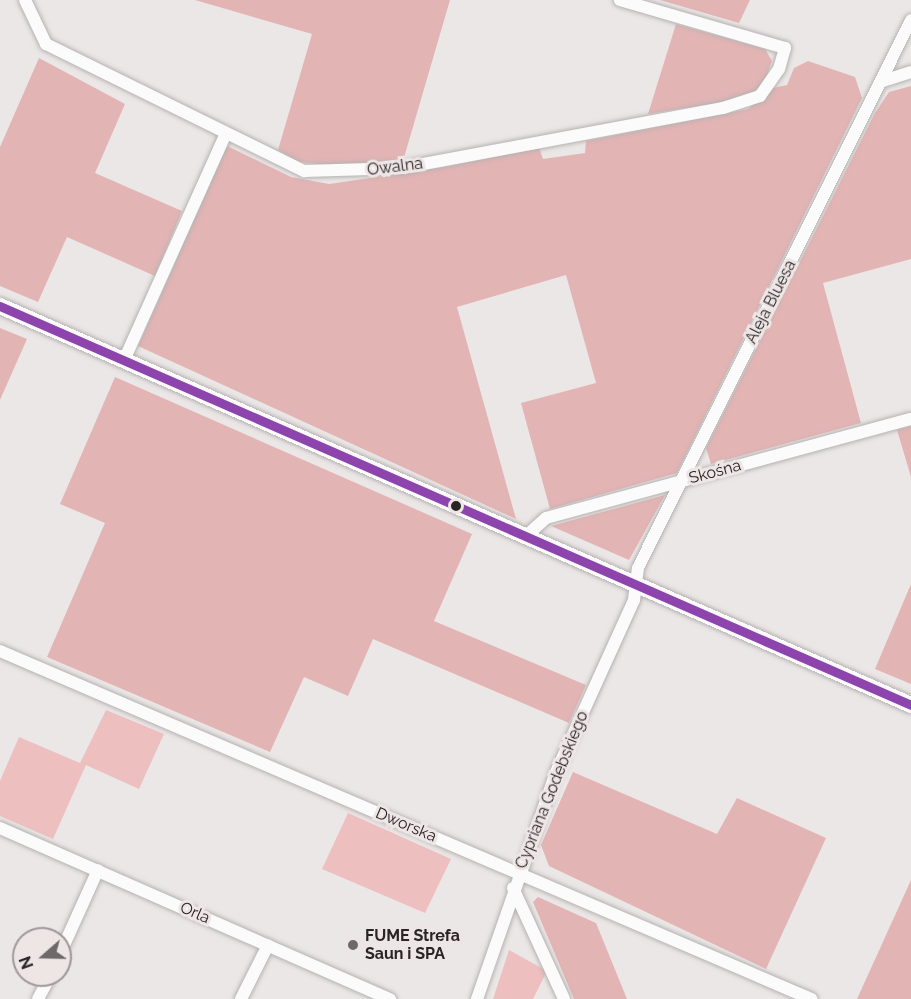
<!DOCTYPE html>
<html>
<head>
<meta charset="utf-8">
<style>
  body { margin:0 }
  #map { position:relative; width:911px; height:999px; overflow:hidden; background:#ece7e7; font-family:Raleway,sans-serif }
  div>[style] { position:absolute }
  .green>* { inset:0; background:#eebfbf }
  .forest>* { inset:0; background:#e3b4b4 }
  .roads { filter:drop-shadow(0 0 2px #b6b2b2) drop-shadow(0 0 2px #b6b2b2) }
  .minor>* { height:12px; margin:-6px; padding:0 6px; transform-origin:6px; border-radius:6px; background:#fcfbfb }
  .secondary>* { height:16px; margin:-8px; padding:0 8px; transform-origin:8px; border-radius:8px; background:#fcfbfb }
  .bus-1>* { height:9px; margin:-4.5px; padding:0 4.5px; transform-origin:4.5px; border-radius:4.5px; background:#8e44ad }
  .dots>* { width:16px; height:16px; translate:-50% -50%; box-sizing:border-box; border:3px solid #eee5e5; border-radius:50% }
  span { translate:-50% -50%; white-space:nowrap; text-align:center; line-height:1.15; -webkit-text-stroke:6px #eee5e5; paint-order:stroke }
  .street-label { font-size:16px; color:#282524 }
  .poi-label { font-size:16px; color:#282524; font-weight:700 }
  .left { translate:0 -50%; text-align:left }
  .north { position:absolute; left:12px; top:927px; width:60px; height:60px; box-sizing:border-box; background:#eee5e5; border:2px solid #9f9898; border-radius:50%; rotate:250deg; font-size:16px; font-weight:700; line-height:24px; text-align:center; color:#282524 }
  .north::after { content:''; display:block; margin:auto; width:21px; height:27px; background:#6d6968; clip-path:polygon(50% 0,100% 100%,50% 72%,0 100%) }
</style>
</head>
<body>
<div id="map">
  <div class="green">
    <div style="clip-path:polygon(106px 710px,164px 734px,139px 789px,86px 765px,53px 839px,0 816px,0 781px,19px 737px,80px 763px)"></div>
    <div style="clip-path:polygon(348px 813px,451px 859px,425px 913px,322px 869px)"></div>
    <div style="clip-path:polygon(509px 950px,547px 971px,533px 999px,493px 999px)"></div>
  </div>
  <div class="forest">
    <div style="clip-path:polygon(195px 0,450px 0,403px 161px,338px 166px,299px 162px,278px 150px,312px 34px)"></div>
    <div style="clip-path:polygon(660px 0,750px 0,739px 23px)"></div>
    <div style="clip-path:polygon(676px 24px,765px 49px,772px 61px,759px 96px,648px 114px)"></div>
    <div style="clip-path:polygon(39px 58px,125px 104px,95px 173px,182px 211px,155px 276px,67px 237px,38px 302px,0 286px,0 147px)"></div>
    <div style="clip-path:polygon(808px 61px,855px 77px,862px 98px,677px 473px,550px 509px,521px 403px,596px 383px,566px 275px,457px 307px,516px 519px,138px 346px,227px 146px,291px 177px,329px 184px,451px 166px,539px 147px,543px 159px,585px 153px,586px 141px,748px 109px,773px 88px,787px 85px,794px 68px)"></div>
    <div style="clip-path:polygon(911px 86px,911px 259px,823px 283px,861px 423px,711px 464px,706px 448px,875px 113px,889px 92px)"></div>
    <div style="clip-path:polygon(0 328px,27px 339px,0 400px)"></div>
    <div style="clip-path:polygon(115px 377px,472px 534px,434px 621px,586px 685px,569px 723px,373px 639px,348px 696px,304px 677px,270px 752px,47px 657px,105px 523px,60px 504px)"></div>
    <div style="clip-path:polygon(911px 426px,911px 477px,897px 430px)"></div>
    <div style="clip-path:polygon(665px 495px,629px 560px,551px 526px)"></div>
    <div style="clip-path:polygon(911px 584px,911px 684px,875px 669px)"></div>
    <div style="clip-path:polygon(573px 772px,717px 834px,737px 798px,826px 838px,766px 969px,549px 866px,541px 845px)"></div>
    <div style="clip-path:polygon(911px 880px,911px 999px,857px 999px)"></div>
    <div style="clip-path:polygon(538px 897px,596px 923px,627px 999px,574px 999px,533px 902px)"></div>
  </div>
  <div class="roads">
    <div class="minor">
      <div style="left:25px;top:0;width:49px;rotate:64.5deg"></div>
      <div style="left:46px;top:44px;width:288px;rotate:26.2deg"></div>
      <div style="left:304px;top:171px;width:98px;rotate:-1.8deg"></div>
      <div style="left:402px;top:168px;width:327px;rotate:-10.6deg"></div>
      <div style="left:723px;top:108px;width:39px;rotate:-18deg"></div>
      <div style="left:760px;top:96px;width:33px;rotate:-55deg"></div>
      <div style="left:779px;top:69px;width:22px;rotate:-74deg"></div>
      <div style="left:785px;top:48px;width:172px;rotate:-163.8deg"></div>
      <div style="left:883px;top:81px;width:29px;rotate:-18deg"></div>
      <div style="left:125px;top:358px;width:243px;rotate:-65.8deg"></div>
      <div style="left:525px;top:537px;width:28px;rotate:-42deg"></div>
      <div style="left:546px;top:518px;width:378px;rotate:-15.2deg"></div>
      <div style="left:0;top:651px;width:883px;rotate:23.22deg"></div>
      <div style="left:0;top:828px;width:426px;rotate:23.7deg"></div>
      <div style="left:513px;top:888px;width:122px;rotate:65.3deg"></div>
      <div style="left:60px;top:954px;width:92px;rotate:-65.7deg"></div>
      <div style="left:38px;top:999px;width:27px;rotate:-62deg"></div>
      <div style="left:241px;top:999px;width:60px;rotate:-63.4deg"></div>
      <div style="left:477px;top:999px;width:240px;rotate:-70.8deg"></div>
      <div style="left:556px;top:772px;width:189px;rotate:-65.6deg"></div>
      <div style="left:634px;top:600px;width:32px;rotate:-83deg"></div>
      <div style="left:638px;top:568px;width:612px;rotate:-63.52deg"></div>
    </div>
    <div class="secondary">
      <div style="left:0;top:306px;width:995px;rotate:23.65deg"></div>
    </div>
  </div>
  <div class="bus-1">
    <div style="left:0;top:306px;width:995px;rotate:23.65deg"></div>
  </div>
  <div class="dots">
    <div style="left:456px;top:506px;background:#282524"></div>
    <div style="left:353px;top:945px;background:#6d6968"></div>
  </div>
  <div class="street-label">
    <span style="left:395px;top:167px;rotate:-7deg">Owalna</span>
    <span style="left:771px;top:302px;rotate:-63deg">Aleja Bluesa</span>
    <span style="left:715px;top:472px;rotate:-15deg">Skośna</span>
    <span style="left:552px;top:790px;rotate:-68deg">Cypriana Godebskiego</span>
    <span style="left:406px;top:825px;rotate:23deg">Dworska</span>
    <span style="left:195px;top:913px;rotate:24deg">Orla</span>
  </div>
  <div class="poi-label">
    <span class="left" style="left:365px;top:945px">FUME Strefa<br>Saun i SPA</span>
  </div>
  <div class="north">N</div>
</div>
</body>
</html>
